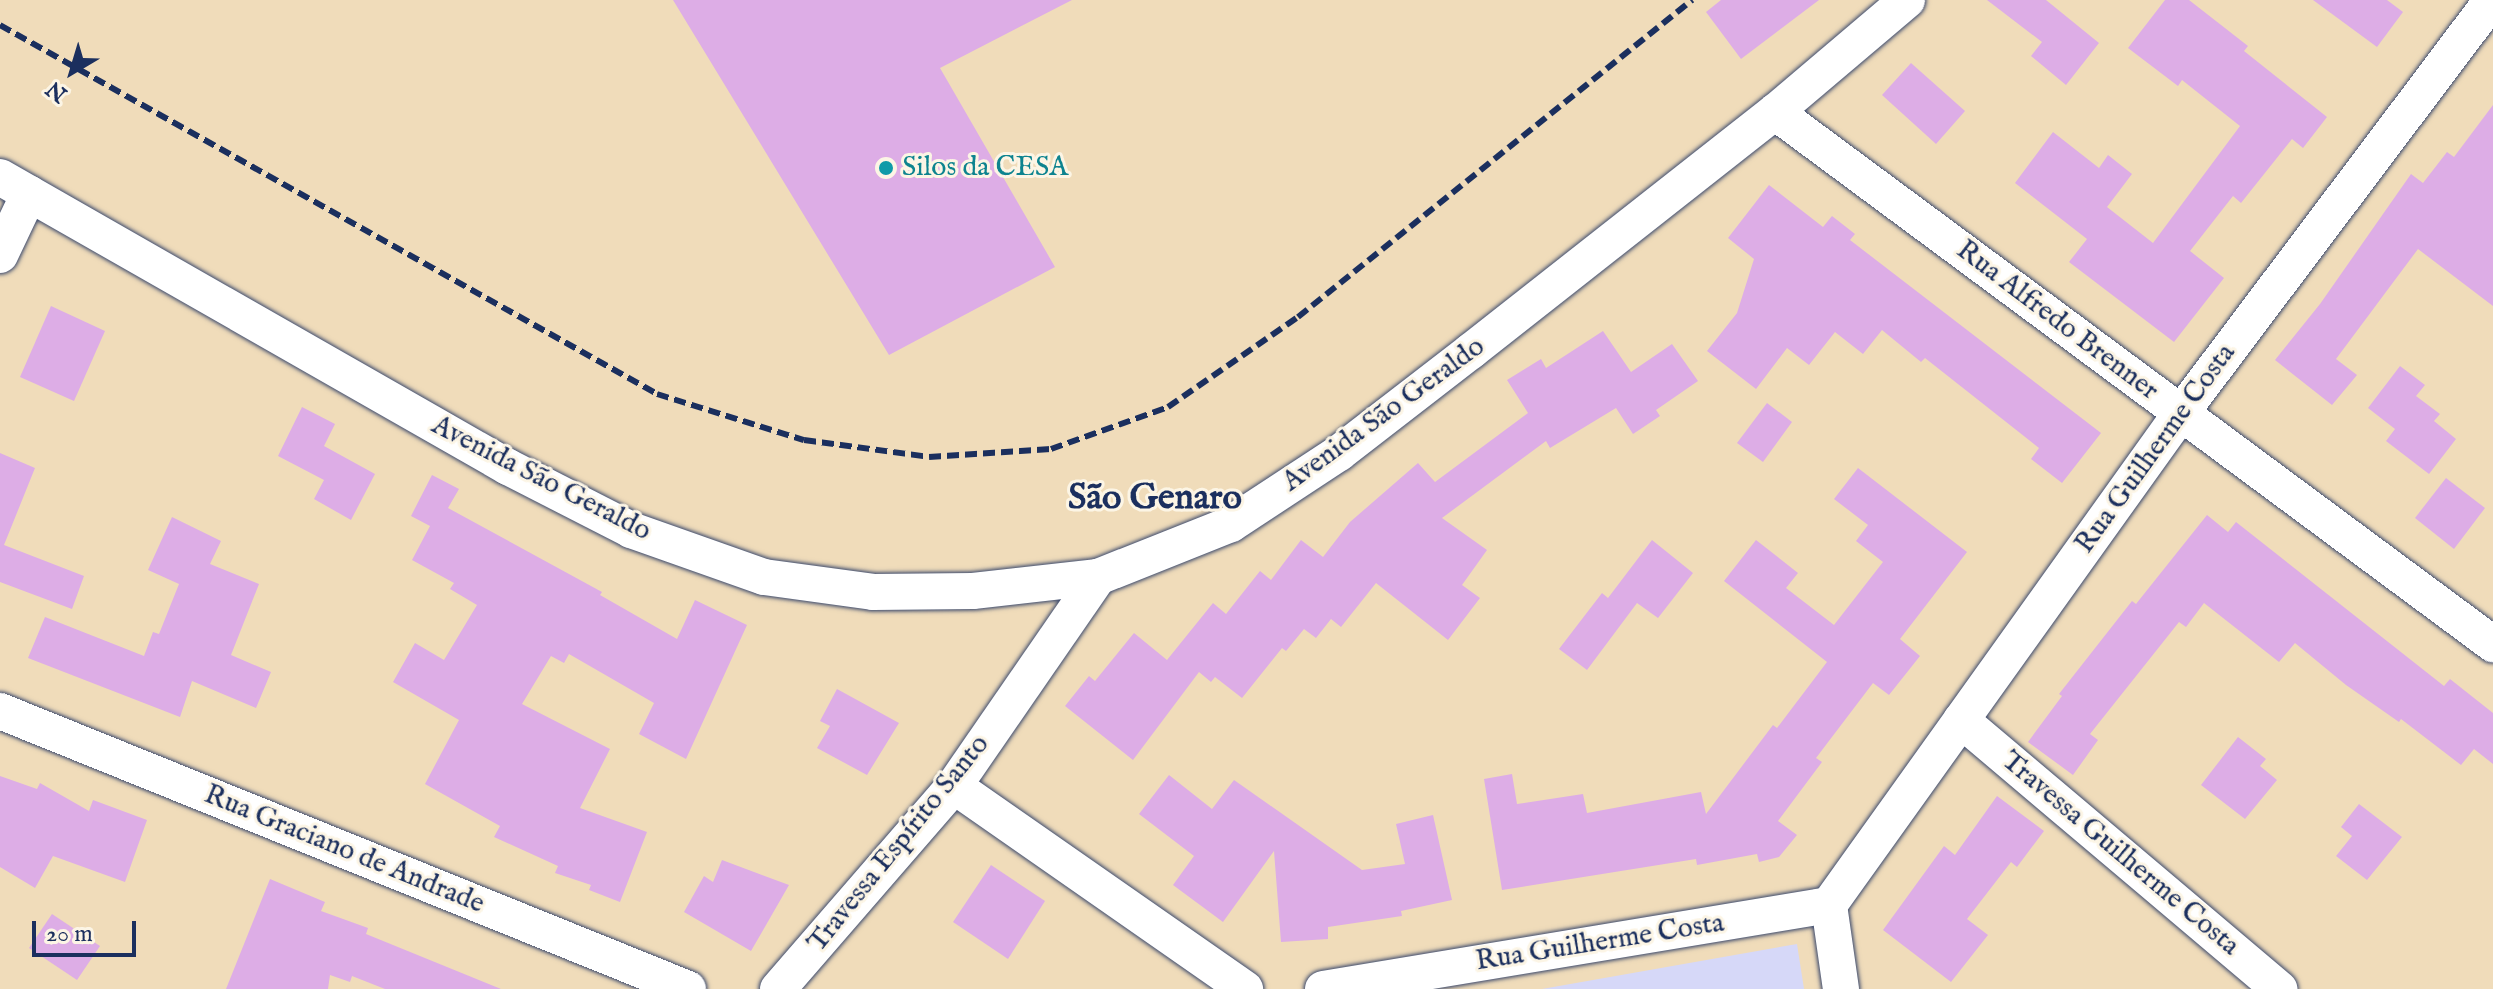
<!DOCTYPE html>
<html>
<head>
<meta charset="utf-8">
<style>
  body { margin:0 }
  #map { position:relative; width:2493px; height:989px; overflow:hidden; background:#f0dcba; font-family:"IM FELL English",serif }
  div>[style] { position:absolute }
  .built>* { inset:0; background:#d6d8f8 }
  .building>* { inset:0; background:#ddade6 }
  .roads { filter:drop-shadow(0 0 2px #3b496c) drop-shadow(0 0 2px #3b496c) }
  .minor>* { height:36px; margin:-18px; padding:0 18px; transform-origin:18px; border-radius:18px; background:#fff }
  .rail>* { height:6px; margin-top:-3px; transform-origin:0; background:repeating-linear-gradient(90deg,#1b2f5e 0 12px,transparent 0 18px) }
  .dots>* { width:22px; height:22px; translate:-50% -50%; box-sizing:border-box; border:4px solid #fcf5e5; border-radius:50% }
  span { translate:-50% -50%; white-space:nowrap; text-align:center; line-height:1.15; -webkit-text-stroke:6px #fcf5e5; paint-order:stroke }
  .culture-label { font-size:28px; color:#0d838f }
  .left { translate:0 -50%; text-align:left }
  .street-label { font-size:28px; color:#1b2f5e }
  .district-label { font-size:36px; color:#1b2f5e; font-weight:700 }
  .north { position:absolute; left:32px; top:32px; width:80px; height:80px; -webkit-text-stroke:6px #fcf5e5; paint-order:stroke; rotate:218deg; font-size:22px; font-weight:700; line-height:32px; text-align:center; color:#1b2f5e }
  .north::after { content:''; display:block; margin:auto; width:28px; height:36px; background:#1b2f5e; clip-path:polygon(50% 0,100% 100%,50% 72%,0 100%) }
  .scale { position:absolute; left:32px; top:921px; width:104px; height:36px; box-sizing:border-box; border:4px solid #1b2f5e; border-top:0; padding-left:10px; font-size:24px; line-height:28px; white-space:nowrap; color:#1b2f5e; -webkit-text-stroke:6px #fcf5e5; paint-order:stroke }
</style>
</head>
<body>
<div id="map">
  <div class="built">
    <div style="clip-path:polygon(1797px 944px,1804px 989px,1542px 989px)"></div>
  </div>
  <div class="building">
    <div style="clip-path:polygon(673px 0,1072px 0,940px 68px,1055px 267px,889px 355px)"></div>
    <div style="clip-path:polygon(1721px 0,1819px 0,1741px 59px,1706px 12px)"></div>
    <div style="clip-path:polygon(1987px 0,2046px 0,2099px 43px,2066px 85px,2031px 56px,2042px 42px)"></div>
    <div style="clip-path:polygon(2165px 0,2189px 0,2248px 46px,2244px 51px,2327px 117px,2303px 148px,2292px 139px,2241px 203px,2233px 196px,2190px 251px,2224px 278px,2174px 342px,2069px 262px,2087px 239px,2015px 183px,2053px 132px,2099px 168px,2108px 155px,2132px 174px,2107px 207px,2153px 243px,2240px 126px,2182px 80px,2178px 86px,2128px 48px)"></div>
    <div style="clip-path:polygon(2313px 0,2387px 0,2403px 12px,2377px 47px)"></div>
    <div style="clip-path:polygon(1911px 63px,1965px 111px,1936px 144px,1882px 95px)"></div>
    <div style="clip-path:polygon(2493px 105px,2493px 306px,2418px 249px,2336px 359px,2357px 375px,2332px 405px,2275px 360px,2320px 304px,2411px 174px,2423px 183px,2447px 152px,2454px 157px)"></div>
    <div style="clip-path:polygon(1769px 185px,1823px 227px,1832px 216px,1855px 234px,1850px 240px,2101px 433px,2062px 483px,2031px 459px,2039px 448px,1925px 358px,1921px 362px,1882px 330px,1863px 354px,1835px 332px,1809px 365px,1787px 348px,1756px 389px,1707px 351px,1737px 313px,1754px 259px,1728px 238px)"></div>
    <div style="clip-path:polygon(51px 306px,105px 331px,74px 401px,20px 377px)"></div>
    <div style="clip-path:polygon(1603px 331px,1631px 372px,1672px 344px,1698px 381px,1656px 410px,1660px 416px,1633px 434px,1616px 408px,1550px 448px,1546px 441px,1442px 518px,1487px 550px,1462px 585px,1480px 598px,1448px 640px,1376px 583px,1341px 627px,1331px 619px,1316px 638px,1304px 629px,1286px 651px,1282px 648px,1242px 698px,1215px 677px,1211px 682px,1199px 672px,1133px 760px,1065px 706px,1089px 676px,1095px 681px,1134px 633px,1167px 660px,1213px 603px,1226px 614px,1260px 571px,1271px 580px,1301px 540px,1323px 557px,1350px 522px,1418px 463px,1435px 482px,1528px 413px,1507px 380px,1541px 359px,1546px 368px)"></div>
    <div style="clip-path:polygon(2400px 366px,2425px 385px,2416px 396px,2440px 414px,2434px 421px,2456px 439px,2429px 474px,2386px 441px,2395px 429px,2368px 408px)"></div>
    <div style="clip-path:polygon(1767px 403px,1792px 422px,1763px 462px,1737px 443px)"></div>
    <div style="clip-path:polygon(302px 407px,335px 424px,324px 446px,375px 474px,351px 520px,314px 499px,324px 480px,278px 456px)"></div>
    <div style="clip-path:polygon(0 453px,35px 468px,4px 545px,84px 576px,72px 609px,0 582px)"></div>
    <div style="clip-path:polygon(1858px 468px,1967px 552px,1900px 639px,1920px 656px,1889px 695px,1873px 683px,1816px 758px,1822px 762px,1778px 821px,1797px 835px,1779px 857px,1759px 862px,1757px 854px,1697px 865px,1696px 859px,1502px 890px,1484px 779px,1512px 774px,1517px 804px,1583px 794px,1587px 813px,1701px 792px,1706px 814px,1773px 725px,1777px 728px,1827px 662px,1724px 581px,1756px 540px,1798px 573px,1786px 588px,1834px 625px,1883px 562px,1856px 541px,1868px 525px,1834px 499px)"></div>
    <div style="clip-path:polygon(432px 475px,459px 489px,448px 508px,602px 592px,600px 595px,677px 639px,695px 600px,747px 625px,686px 759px,639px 734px,654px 703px,569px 654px,564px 663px,551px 656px,522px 704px,610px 749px,580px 808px,647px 832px,620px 902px,589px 890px,591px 885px,555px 873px,558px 866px,494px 837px,500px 826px,425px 784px,459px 720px,393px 682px,415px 643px,444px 660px,477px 605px,450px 589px,454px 583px,412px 560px,430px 526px,411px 516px)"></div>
    <div style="clip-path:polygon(2446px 478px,2485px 508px,2454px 549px,2415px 518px)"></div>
    <div style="clip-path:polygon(2207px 515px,2228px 532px,2236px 522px,2444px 686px,2450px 679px,2493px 713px,2493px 764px,2474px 749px,2461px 765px,2401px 719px,2399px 722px,2346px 685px,2295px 643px,2279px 662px,2204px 603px,2186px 627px,2179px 622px,2090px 734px,2098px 740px,2073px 775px,2028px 742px,2062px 696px,2059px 694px,2132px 601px,2136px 604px)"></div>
    <div style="clip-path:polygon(172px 517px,221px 541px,210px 564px,259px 584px,231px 655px,271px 672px,256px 708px,192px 681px,180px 717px,28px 658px,45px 617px,144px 656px,153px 632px,159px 634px,179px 584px,148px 570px)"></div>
    <div style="clip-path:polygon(1652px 540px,1693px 573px,1658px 618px,1637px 603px,1587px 670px,1559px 649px,1602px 593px,1608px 598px)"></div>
    <div style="clip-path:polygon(837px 689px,899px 723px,867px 775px,817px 748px,830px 726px,820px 721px)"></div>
    <div style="clip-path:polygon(2238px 737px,2266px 759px,2260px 766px,2277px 780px,2245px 819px,2201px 785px)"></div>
    <div style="clip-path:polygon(1169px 775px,1212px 809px,1234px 780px,1362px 870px,1405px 864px,1396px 824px,1433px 815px,1452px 900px,1401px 911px,1402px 916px,1328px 927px,1328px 939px,1281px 942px,1274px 851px,1223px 922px,1173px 885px,1194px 856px,1139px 814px)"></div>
    <div style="clip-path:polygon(0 776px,37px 789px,40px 783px,89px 811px,93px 800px,147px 820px,125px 882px,53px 856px,35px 888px,0 867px)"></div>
    <div style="clip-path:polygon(1997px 796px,2044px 831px,2017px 867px,2011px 862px,1967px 919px,1988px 935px,1951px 982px,1883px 930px,1944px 846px,1955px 855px)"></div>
    <div style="clip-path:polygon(2359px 804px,2402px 837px,2367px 880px,2336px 856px,2352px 836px,2341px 827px)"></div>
    <div style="clip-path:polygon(722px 860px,789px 885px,751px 951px,684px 912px,704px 876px,713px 882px)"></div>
    <div style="clip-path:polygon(991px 865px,1045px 901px,1008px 959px,953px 922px)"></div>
    <div style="clip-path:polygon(270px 879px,325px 902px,321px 911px,368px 928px,366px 934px,501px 989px,385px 989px,352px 976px,350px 982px,330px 975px,328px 989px,226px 989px)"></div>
    <div style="clip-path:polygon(52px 914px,100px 946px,77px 980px,29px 948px)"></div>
  </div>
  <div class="roads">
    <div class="minor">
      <div style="left:1775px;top:112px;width:894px;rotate:36.54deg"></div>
      <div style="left:0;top:177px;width:585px;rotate:29.72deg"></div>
      <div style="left:508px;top:467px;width:138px;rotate:27.1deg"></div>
      <div style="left:631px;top:530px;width:141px;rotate:19.5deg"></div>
      <div style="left:764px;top:577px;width:110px;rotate:7.8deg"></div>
      <div style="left:873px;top:592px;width:100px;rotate:-0.6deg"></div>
      <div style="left:973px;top:591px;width:126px;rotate:-6.4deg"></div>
      <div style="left:1098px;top:577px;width:143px;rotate:-21.7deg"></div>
      <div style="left:1231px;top:524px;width:129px;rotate:-33.3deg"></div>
      <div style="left:1339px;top:453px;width:167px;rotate:-37.7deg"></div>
      <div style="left:1471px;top:351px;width:387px;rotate:-38.2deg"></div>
      <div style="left:1775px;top:112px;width:173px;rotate:-40.3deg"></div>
      <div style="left:0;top:255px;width:68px;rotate:-64.6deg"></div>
      <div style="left:0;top:711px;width:742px;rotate:22deg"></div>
      <div style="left:1961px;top:720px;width:417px;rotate:40.2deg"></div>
      <div style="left:954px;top:786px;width:355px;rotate:34.9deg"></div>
      <div style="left:1829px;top:905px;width:605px;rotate:-54.42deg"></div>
      <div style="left:2181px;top:413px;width:517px;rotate:-53.02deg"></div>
      <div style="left:778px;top:989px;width:269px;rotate:-49.1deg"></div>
      <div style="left:954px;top:786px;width:254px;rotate:-55.4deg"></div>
      <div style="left:1323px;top:989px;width:513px;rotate:-9.43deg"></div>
      <div style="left:1829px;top:905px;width:85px;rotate:81.9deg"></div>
    </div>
  </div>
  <div class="rail">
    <div style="left:0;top:25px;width:754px;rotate:29.32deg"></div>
    <div style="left:657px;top:394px;width:154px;rotate:17.4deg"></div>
    <div style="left:804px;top:440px;width:126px;rotate:7.7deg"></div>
    <div style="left:929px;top:457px;width:122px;rotate:-3.8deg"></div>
    <div style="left:1051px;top:449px;width:124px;rotate:-19.7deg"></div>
    <div style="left:1168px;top:407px;width:158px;rotate:-34.7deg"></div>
    <div style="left:1298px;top:317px;width:506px;rotate:-38.82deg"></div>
  </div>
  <div class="dots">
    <div style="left:886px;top:168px;background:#0f9aa8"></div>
  </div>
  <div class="culture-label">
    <span class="left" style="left:902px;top:168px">Silos da CESA</span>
  </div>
  <div class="street-label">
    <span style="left:2057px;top:321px;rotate:37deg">Rua Alfredo Brenner</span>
    <span style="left:1384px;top:415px;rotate:-36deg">Avenida São Geraldo</span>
    <span style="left:2156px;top:449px;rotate:-54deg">Rua Guilherme Costa</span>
    <span style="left:541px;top:479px;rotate:27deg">Avenida São Geraldo</span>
    <span style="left:899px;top:844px;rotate:-51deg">Travessa Espírito Santo</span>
    <span style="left:344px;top:850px;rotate:22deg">Rua Graciano de Andrade</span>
    <span style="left:2120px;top:854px;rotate:40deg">Travessa Guilherme Costa</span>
    <span style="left:1600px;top:943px;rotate:-9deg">Rua Guilherme Costa</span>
  </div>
  <div class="district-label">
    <span style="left:1155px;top:499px">São Genaro</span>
  </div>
  <div class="north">N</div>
  <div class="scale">20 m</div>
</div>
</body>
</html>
